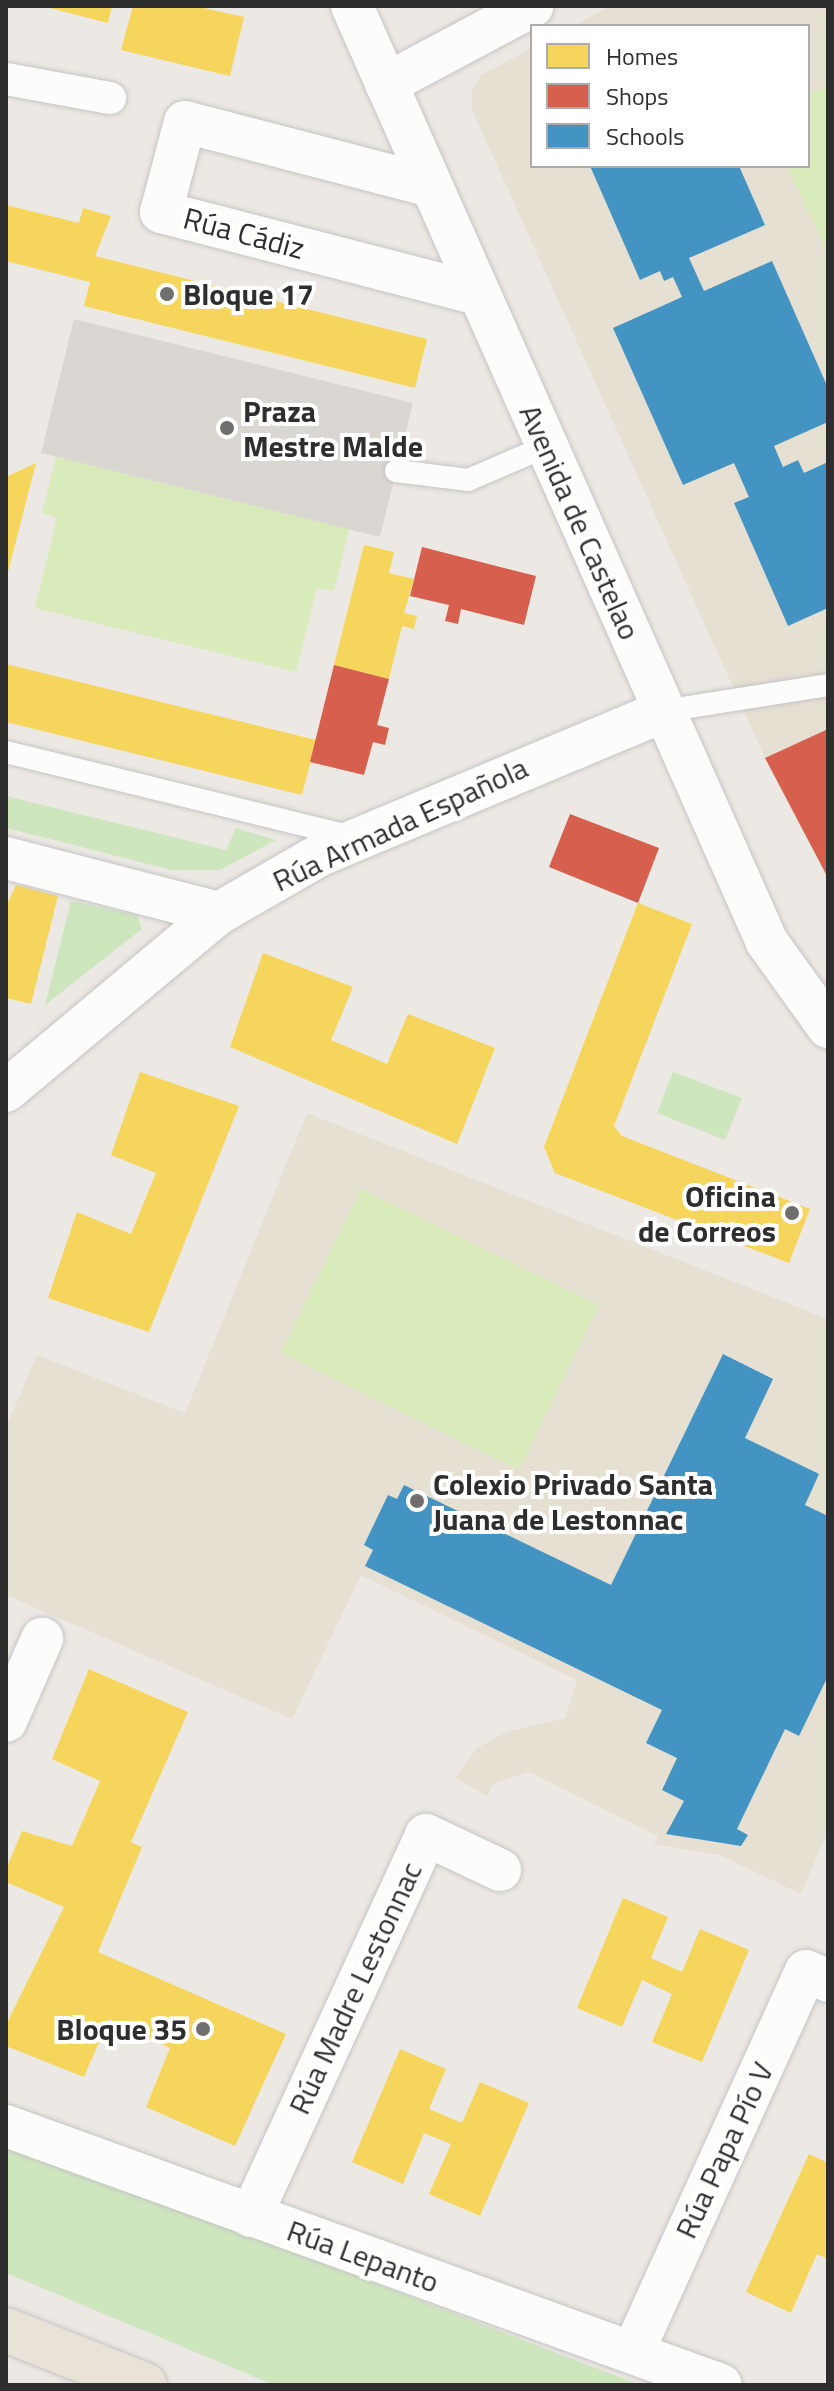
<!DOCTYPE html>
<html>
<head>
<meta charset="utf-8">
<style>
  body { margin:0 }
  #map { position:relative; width:834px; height:2391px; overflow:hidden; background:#ece8e4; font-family:"Titillium Web",sans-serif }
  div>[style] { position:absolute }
  .education>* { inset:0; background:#e6e0d3 }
  .green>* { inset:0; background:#cee6be }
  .pitch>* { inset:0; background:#d9eabb }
  .plaza>* { inset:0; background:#dad6d2 }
  .homes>* { inset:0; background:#f6d55c }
  .shops>* { inset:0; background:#d6604d }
  .schools>* { inset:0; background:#4393c3 }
  .roads { filter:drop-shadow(0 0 2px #c5c4c5) drop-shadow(0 0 2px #c5c4c5) }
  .service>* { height:22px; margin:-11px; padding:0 11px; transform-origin:11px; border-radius:11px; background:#fcfcfb }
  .pedestrian>* { height:32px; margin:-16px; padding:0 16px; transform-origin:16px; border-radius:16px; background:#fcfcfb }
  .minor>* { height:42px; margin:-21px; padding:0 21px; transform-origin:21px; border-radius:21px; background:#fcfcfb }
  .trunk>* { height:44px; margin:-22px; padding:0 22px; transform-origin:22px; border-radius:22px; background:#e9e2d6 }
  .dots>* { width:22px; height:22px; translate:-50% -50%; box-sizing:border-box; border:4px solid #fff; border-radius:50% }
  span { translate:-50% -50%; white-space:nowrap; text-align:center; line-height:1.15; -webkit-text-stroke:8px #fff; paint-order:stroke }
  .street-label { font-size:30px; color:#2e2e2e }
  .poi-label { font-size:30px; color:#2e2e2e; font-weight:700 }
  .left { translate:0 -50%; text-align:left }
  .right { translate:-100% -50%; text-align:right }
  .frame { position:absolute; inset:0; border:8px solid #2e2e2e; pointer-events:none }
  .legend { position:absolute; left:530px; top:24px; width:280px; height:144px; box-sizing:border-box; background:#fff; border:2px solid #ababab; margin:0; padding:10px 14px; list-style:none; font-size:24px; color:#2e2e2e }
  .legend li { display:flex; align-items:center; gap:16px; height:40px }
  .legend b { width:40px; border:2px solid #ababab }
</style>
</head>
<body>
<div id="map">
  <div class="education">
    <div style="clip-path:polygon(609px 6px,828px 6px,828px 729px,765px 758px,472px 110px,472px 90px,481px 75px,532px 48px,532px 166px,808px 166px,808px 26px,574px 26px)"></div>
    <div style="clip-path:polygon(307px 1113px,828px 1319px,828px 1831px,801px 1894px,720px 1855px,654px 1844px,658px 1836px,529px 1772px,493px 1784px,487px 1796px,456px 1778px,477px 1748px,506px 1732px,565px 1718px,577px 1680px,361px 1575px,292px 1719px,6px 1595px,6px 1427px,37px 1355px,185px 1413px)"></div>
  </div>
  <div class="green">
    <div style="clip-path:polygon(6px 796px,226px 850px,236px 828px,276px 840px,220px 870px,172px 870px,6px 828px)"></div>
    <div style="clip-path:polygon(71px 901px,137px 915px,142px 929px,45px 1005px)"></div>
    <div style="clip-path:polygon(673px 1072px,742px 1098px,725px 1140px,657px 1113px)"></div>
    <div style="clip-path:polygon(6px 2144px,182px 2209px,640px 2385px,274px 2385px,6px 2273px)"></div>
  </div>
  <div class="pitch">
    <div style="clip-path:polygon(828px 85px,828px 254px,787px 166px,808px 166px,808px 95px)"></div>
    <div style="clip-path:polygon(56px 457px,349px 529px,334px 591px,317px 588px,296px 672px,35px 608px,57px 518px,42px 513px)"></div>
    <div style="clip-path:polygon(361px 1189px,599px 1305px,519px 1470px,281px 1353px)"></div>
  </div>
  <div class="plaza">
    <div style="clip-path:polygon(74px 319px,413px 403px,380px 537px,41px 453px)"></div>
  </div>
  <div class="homes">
    <div style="clip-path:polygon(42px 6px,112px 6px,108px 23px)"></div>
    <div style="clip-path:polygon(133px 6px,195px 6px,244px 17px,230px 76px,121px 50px)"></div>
    <div style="clip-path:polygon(6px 205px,79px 223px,83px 208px,111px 216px,95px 256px,427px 339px,415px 388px,84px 306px,90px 282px,6px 261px)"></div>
    <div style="clip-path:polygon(36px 463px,7px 576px,6px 576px,6px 477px)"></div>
    <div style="clip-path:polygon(364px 545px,394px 552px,389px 573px,414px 579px,404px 613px,417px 616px,414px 629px,402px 626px,389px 679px,334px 665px)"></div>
    <div style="clip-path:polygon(6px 664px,316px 740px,302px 795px,6px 722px)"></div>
    <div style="clip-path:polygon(16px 885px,58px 896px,31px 1004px,6px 998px,6px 906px)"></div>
    <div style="clip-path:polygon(638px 903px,692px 924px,614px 1126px,622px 1136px,810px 1209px,789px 1263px,555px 1173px,544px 1147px)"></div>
    <div style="clip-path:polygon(263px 953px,353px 987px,331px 1040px,387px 1064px,408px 1014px,495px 1048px,457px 1144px,230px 1047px)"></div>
    <div style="clip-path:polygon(140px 1072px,239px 1106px,149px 1332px,48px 1298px,77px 1212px,131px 1234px,156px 1173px,111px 1155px)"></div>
    <div style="clip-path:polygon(89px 1669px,188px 1712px,131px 1842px,142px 1847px,98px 1952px,286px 2034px,235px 2146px,146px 2107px,170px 2048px,109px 2019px,84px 2077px,6px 2046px,6px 2025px,64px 1907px,6px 1882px,6px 1869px,22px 1831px,72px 1846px,100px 1781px,52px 1759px)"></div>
    <div style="clip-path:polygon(623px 1898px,668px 1917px,651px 1958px,682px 1972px,700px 1929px,749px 1950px,702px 2062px,652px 2042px,672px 1994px,642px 1980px,622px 2027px,577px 2008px)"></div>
    <div style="clip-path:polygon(400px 2049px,446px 2069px,429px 2109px,462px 2123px,480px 2082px,529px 2103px,480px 2216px,429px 2194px,451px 2144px,424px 2133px,403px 2184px,352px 2162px)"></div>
    <div style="clip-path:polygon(809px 2154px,828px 2163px,828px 2259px,817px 2254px,791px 2313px,746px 2292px)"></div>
  </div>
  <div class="shops">
    <div style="clip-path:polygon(422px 547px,536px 576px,524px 625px,461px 609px,458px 624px,445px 621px,449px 605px,410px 596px)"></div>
    <div style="clip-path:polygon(334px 665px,389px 679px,377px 725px,389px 728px,385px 745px,373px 742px,364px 775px,310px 762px)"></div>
    <div style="clip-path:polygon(828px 729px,828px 878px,765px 758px)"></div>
    <div style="clip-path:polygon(570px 814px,659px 848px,638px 903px,549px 867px)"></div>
  </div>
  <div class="schools">
    <div style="clip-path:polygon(590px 166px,739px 166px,765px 225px,689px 258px,704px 291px,772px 261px,828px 388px,828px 422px,774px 446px,783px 467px,798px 460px,804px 473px,828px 462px,828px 608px,788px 626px,734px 503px,749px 497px,734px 463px,683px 485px,613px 328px,682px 297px,673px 277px,664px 281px,660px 271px,640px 280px)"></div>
    <div style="clip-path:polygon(723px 1354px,773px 1379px,745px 1438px,819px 1474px,805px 1505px,828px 1516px,828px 1676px,799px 1736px,785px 1729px,737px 1829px,748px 1835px,741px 1846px,666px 1834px,684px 1801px,662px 1790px,677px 1758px,646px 1743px,662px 1710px,365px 1566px,373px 1550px,364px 1545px,388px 1495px,397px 1499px,404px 1485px,611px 1585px)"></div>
  </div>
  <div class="roads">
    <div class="service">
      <div style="left:396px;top:471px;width:73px;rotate:7.1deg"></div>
      <div style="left:468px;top:480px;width:84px;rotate:-23.2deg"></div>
      <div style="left:664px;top:711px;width:166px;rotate:-9deg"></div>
      <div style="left:6px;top:752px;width:355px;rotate:13.8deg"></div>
    </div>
    <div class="pedestrian">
      <div style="left:6px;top:79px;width:106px;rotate:10.4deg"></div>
    </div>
    <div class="minor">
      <div style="left:352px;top:6px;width:1024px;rotate:66.09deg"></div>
      <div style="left:767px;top:942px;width:105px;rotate:54.3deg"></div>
      <div style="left:386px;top:84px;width:166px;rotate:-28deg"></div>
      <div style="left:431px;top:186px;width:254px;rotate:-165.4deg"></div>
      <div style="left:185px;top:122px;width:93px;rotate:104.9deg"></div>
      <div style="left:161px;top:212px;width:326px;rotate:14.5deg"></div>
      <div style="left:6px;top:858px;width:220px;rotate:14.5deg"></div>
      <div style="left:6px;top:1091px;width:278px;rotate:-39.9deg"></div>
      <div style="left:219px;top:913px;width:116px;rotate:-29.9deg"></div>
      <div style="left:320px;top:855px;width:373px;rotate:-22.7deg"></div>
      <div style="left:6px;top:1721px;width:90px;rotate:-66.3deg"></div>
      <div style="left:6px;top:2126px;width:760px;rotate:19.91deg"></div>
      <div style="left:251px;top:2216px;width:419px;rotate:-65.3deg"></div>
      <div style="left:426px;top:1835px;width:82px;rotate:25.3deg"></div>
      <div style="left:633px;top:2352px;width:418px;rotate:-65.6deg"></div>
      <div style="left:806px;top:1971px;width:24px;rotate:24deg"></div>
    </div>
    <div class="trunk">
      <div style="left:6px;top:2330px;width:149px;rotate:21.6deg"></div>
    </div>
  </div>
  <div class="dots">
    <div style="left:167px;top:294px;background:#706f6e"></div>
    <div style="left:227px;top:428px;background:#706f6e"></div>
    <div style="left:792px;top:1213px;background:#706f6e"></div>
    <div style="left:417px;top:1501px;background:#706f6e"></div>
    <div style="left:203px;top:2029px;background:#706f6e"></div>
  </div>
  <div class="street-label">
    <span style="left:244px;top:233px;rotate:15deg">Rúa Cádiz</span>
    <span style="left:580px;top:522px;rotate:66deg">Avenida de Castelao</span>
    <span style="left:400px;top:824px;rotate:-25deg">Rúa Armada Española</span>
    <span style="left:355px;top:1988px;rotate:-65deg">Rúa Madre Lestonnac</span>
    <span style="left:724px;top:2150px;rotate:-65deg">Rúa Papa Pío V</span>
    <span style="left:363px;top:2256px;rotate:20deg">Rúa Lepanto</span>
  </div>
  <div class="poi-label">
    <span class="left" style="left:183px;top:294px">Bloque 17</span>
    <span class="left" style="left:243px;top:428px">Praza<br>Mestre Malde</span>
    <span class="right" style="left:776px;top:1213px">Oficina<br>de Correos</span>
    <span class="left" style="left:433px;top:1501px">Colexio Privado Santa<br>Juana de Lestonnac</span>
    <span class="right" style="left:187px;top:2029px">Bloque 35</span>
  </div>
  <div class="frame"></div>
  <ul class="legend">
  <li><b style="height:22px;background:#f6d55c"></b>Homes</li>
  <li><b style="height:22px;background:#d6604d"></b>Shops</li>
  <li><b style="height:22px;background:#4393c3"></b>Schools</li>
  </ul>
</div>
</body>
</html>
